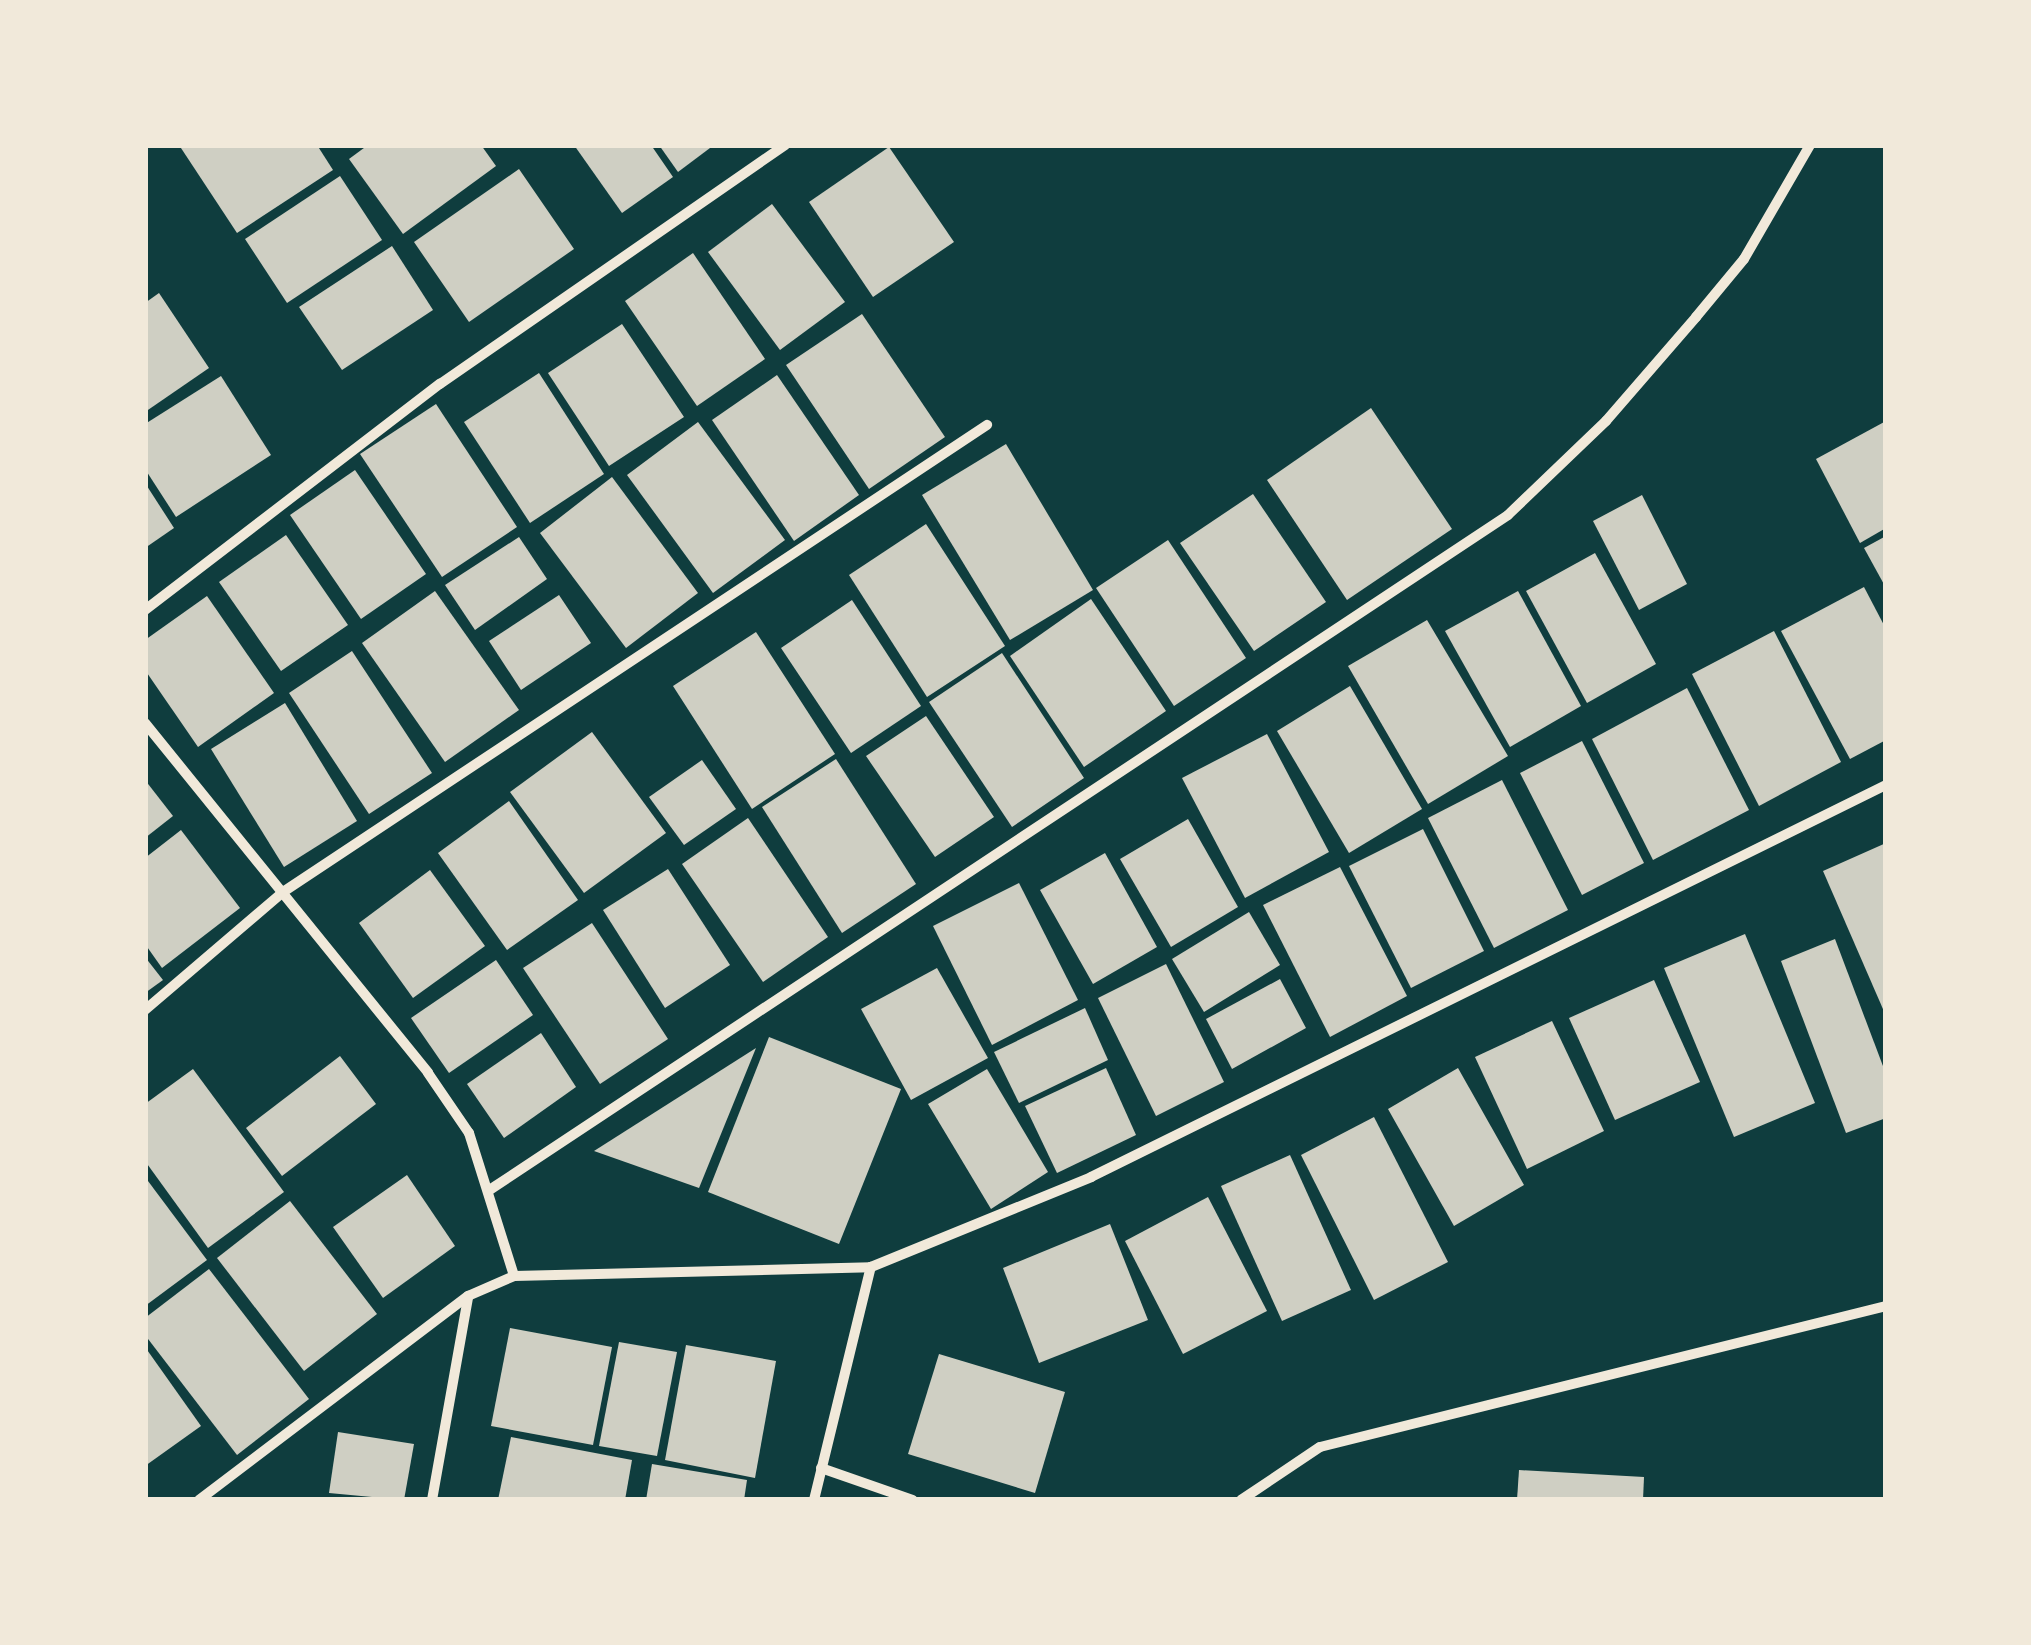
<!DOCTYPE html>
<html>
<head>
<meta charset="utf-8">
<style>
  body { margin:0 }
  #map { position:relative; width:2031px; height:1645px; overflow:hidden; background:#0f3d3e; font-family:Barlow,sans-serif }
  div>[style] { position:absolute }
  .building>* { inset:0; background:#cfcfc3 }
  .minor>* { height:10px; margin:-5px; padding:0 5px; transform-origin:5px; border-radius:5px; background:#f1e9da }
  span { translate:-50% -50%; white-space:nowrap; text-align:center; line-height:1.15; -webkit-text-stroke:10px #f1e9da; paint-order:stroke }
  .frame { position:absolute; inset:0; border:148px solid #f1e9da; pointer-events:none }
</style>
</head>
<body>
<div id="map">
  <div class="building">
    <div style="clip-path:polygon(179px 145px,317px 145px,333px 170px,237px 233px)"></div>
    <div style="clip-path:polygon(368px 145px,481px 145px,496px 166px,403px 234px,349px 159px)"></div>
    <div style="clip-path:polygon(574px 145px,651px 145px,673px 177px,622px 213px)"></div>
    <div style="clip-path:polygon(659px 145px,714px 145px,678px 172px)"></div>
    <div style="clip-path:polygon(889px 147px,954px 242px,873px 297px,809px 202px)"></div>
    <div style="clip-path:polygon(519px 169px,574px 249px,469px 322px,414px 242px)"></div>
    <div style="clip-path:polygon(340px 176px,382px 240px,287px 303px,245px 239px)"></div>
    <div style="clip-path:polygon(772px 204px,845px 302px,780px 350px,708px 252px)"></div>
    <div style="clip-path:polygon(392px 246px,433px 310px,342px 370px,299px 307px)"></div>
    <div style="clip-path:polygon(693px 253px,765px 359px,697px 406px,625px 301px)"></div>
    <div style="clip-path:polygon(159px 293px,209px 368px,145px 412px,145px 303px)"></div>
    <div style="clip-path:polygon(862px 314px,945px 437px,869px 489px,786px 365px)"></div>
    <div style="clip-path:polygon(622px 324px,684px 417px,609px 466px,548px 373px)"></div>
    <div style="clip-path:polygon(539px 373px,604px 474px,530px 523px,464px 422px)"></div>
    <div style="clip-path:polygon(777px 375px,859px 495px,794px 541px,712px 420px)"></div>
    <div style="clip-path:polygon(221px 376px,271px 455px,176px 517px,145px 469px,145px 424px)"></div>
    <div style="clip-path:polygon(436px 404px,517px 527px,442px 577px,360px 454px)"></div>
    <div style="clip-path:polygon(1371px 408px,1452px 529px,1347px 600px,1267px 480px)"></div>
    <div style="clip-path:polygon(1886px 421px,1886px 528px,1860px 543px,1816px 459px)"></div>
    <div style="clip-path:polygon(698px 422px,785px 540px,713px 593px,627px 475px)"></div>
    <div style="clip-path:polygon(1006px 444px,1093px 590px,1010px 640px,922px 495px)"></div>
    <div style="clip-path:polygon(355px 470px,426px 574px,361px 619px,290px 515px)"></div>
    <div style="clip-path:polygon(612px 477px,698px 593px,626px 648px,540px 533px)"></div>
    <div style="clip-path:polygon(145px 483px,174px 528px,145px 548px)"></div>
    <div style="clip-path:polygon(1253px 494px,1326px 602px,1254px 651px,1180px 543px)"></div>
    <div style="clip-path:polygon(1642px 495px,1687px 584px,1639px 610px,1593px 521px)"></div>
    <div style="clip-path:polygon(926px 524px,1005px 646px,927px 697px,849px 575px)"></div>
    <div style="clip-path:polygon(286px 535px,348px 625px,281px 671px,219px 582px)"></div>
    <div style="clip-path:polygon(1886px 536px,1886px 588px,1864px 548px)"></div>
    <div style="clip-path:polygon(519px 537px,547px 579px,475px 630px,445px 585px)"></div>
    <div style="clip-path:polygon(1168px 540px,1246px 658px,1174px 706px,1096px 588px)"></div>
    <div style="clip-path:polygon(1595px 553px,1656px 664px,1587px 703px,1526px 591px)"></div>
    <div style="clip-path:polygon(1864px 587px,1886px 629px,1886px 740px,1850px 759px,1781px 631px)"></div>
    <div style="clip-path:polygon(435px 591px,519px 710px,445px 762px,362px 643px)"></div>
    <div style="clip-path:polygon(1518px 591px,1581px 706px,1510px 747px,1445px 631px)"></div>
    <div style="clip-path:polygon(559px 595px,591px 643px,521px 690px,489px 641px)"></div>
    <div style="clip-path:polygon(207px 596px,274px 693px,198px 747px,145px 670px,145px 640px)"></div>
    <div style="clip-path:polygon(1091px 599px,1166px 711px,1084px 767px,1010px 656px)"></div>
    <div style="clip-path:polygon(852px 600px,921px 706px,851px 753px,781px 648px)"></div>
    <div style="clip-path:polygon(1427px 620px,1508px 756px,1428px 804px,1348px 666px)"></div>
    <div style="clip-path:polygon(1774px 631px,1841px 762px,1759px 806px,1692px 674px)"></div>
    <div style="clip-path:polygon(756px 632px,835px 754px,752px 809px,673px 686px)"></div>
    <div style="clip-path:polygon(352px 651px,432px 773px,369px 814px,289px 693px)"></div>
    <div style="clip-path:polygon(1002px 653px,1084px 778px,1012px 827px,929px 702px)"></div>
    <div style="clip-path:polygon(1350px 686px,1422px 809px,1349px 853px,1277px 731px)"></div>
    <div style="clip-path:polygon(1687px 688px,1749px 810px,1653px 860px,1592px 739px)"></div>
    <div style="clip-path:polygon(285px 703px,357px 821px,284px 867px,211px 749px)"></div>
    <div style="clip-path:polygon(926px 716px,994px 817px,935px 857px,866px 756px)"></div>
    <div style="clip-path:polygon(592px 732px,666px 833px,584px 893px,510px 792px)"></div>
    <div style="clip-path:polygon(1267px 734px,1329px 852px,1245px 898px,1182px 778px)"></div>
    <div style="clip-path:polygon(1582px 741px,1644px 863px,1582px 895px,1520px 773px)"></div>
    <div style="clip-path:polygon(836px 759px,916px 884px,842px 933px,762px 807px)"></div>
    <div style="clip-path:polygon(702px 760px,736px 809px,684px 845px,649px 797px)"></div>
    <div style="clip-path:polygon(145px 780px,173px 816px,145px 838px)"></div>
    <div style="clip-path:polygon(1502px 780px,1568px 910px,1494px 948px,1428px 818px)"></div>
    <div style="clip-path:polygon(509px 801px,578px 900px,507px 950px,438px 853px)"></div>
    <div style="clip-path:polygon(748px 818px,828px 937px,763px 982px,682px 864px)"></div>
    <div style="clip-path:polygon(1188px 819px,1238px 907px,1171px 947px,1120px 859px)"></div>
    <div style="clip-path:polygon(1423px 829px,1484px 951px,1411px 988px,1349px 866px)"></div>
    <div style="clip-path:polygon(181px 830px,240px 908px,162px 968px,145px 944px,145px 858px)"></div>
    <div style="clip-path:polygon(1886px 843px,1886px 1016px,1823px 871px)"></div>
    <div style="clip-path:polygon(1105px 853px,1157px 947px,1093px 984px,1040px 890px)"></div>
    <div style="clip-path:polygon(1340px 867px,1407px 996px,1330px 1037px,1263px 905px)"></div>
    <div style="clip-path:polygon(668px 869px,730px 965px,665px 1008px,603px 910px)"></div>
    <div style="clip-path:polygon(430px 870px,485px 946px,413px 998px,359px 923px)"></div>
    <div style="clip-path:polygon(1019px 883px,1078px 1000px,992px 1045px,933px 926px)"></div>
    <div style="clip-path:polygon(1249px 912px,1280px 965px,1204px 1012px,1172px 959px)"></div>
    <div style="clip-path:polygon(592px 923px,668px 1039px,600px 1084px,523px 968px)"></div>
    <div style="clip-path:polygon(1745px 934px,1815px 1103px,1734px 1137px,1664px 968px)"></div>
    <div style="clip-path:polygon(1835px 939px,1886px 1074px,1886px 1118px,1846px 1133px,1781px 961px)"></div>
    <div style="clip-path:polygon(145px 957px,163px 980px,145px 993px)"></div>
    <div style="clip-path:polygon(496px 960px,533px 1015px,449px 1073px,411px 1018px)"></div>
    <div style="clip-path:polygon(1166px 964px,1224px 1082px,1156px 1116px,1098px 998px)"></div>
    <div style="clip-path:polygon(937px 968px,988px 1058px,911px 1100px,861px 1009px)"></div>
    <div style="clip-path:polygon(1280px 979px,1306px 1028px,1232px 1069px,1206px 1019px)"></div>
    <div style="clip-path:polygon(1654px 980px,1700px 1082px,1615px 1120px,1569px 1018px)"></div>
    <div style="clip-path:polygon(1085px 1008px,1108px 1060px,1019px 1103px,994px 1052px)"></div>
    <div style="clip-path:polygon(1552px 1021px,1604px 1131px,1527px 1169px,1475px 1057px)"></div>
    <div style="clip-path:polygon(541px 1033px,576px 1087px,504px 1138px,467px 1084px)"></div>
    <div style="clip-path:polygon(769px 1037px,901px 1089px,839px 1244px,708px 1192px)"></div>
    <div style="clip-path:polygon(756px 1048px,699px 1188px,594px 1151px)"></div>
    <div style="clip-path:polygon(340px 1056px,376px 1104px,282px 1176px,246px 1128px)"></div>
    <div style="clip-path:polygon(1106px 1068px,1136px 1135px,1057px 1173px,1025px 1106px)"></div>
    <div style="clip-path:polygon(1458px 1068px,1524px 1185px,1454px 1226px,1388px 1109px)"></div>
    <div style="clip-path:polygon(193px 1069px,284px 1192px,208px 1248px,145px 1161px,145px 1104px)"></div>
    <div style="clip-path:polygon(987px 1069px,1048px 1172px,991px 1209px,928px 1104px)"></div>
    <div style="clip-path:polygon(1374px 1117px,1448px 1262px,1374px 1300px,1301px 1155px)"></div>
    <div style="clip-path:polygon(1290px 1155px,1351px 1290px,1282px 1321px,1221px 1186px)"></div>
    <div style="clip-path:polygon(407px 1175px,455px 1246px,383px 1298px,333px 1227px)"></div>
    <div style="clip-path:polygon(145px 1177px,207px 1260px,145px 1306px)"></div>
    <div style="clip-path:polygon(1208px 1197px,1267px 1311px,1183px 1354px,1125px 1241px)"></div>
    <div style="clip-path:polygon(290px 1201px,377px 1314px,304px 1371px,217px 1258px)"></div>
    <div style="clip-path:polygon(1110px 1224px,1148px 1320px,1039px 1363px,1003px 1268px)"></div>
    <div style="clip-path:polygon(209px 1269px,309px 1399px,237px 1455px,145px 1335px,145px 1318px)"></div>
    <div style="clip-path:polygon(510px 1328px,612px 1347px,593px 1445px,491px 1426px)"></div>
    <div style="clip-path:polygon(619px 1342px,677px 1352px,657px 1456px,599px 1446px)"></div>
    <div style="clip-path:polygon(686px 1345px,776px 1361px,755px 1478px,665px 1460px)"></div>
    <div style="clip-path:polygon(145px 1347px,201px 1426px,145px 1466px)"></div>
    <div style="clip-path:polygon(939px 1354px,1065px 1392px,1035px 1493px,908px 1454px)"></div>
    <div style="clip-path:polygon(338px 1432px,414px 1444px,404px 1500px,329px 1493px)"></div>
    <div style="clip-path:polygon(511px 1437px,632px 1460px,625px 1500px,498px 1500px)"></div>
    <div style="clip-path:polygon(652px 1464px,747px 1480px,744px 1500px,646px 1500px)"></div>
    <div style="clip-path:polygon(1519px 1470px,1644px 1477px,1643px 1500px,1517px 1500px)"></div>
  </div>
  <div class="minor">
    <div style="left:145px;top:610px;width:372px;rotate:-37.5deg"></div>
    <div style="left:440px;top:384px;width:420px;rotate:-34.7deg"></div>
    <div style="left:145px;top:723px;width:450px;rotate:51deg"></div>
    <div style="left:428px;top:1073px;width:73px;rotate:55.7deg"></div>
    <div style="left:469px;top:1133px;width:150px;rotate:72.5deg"></div>
    <div style="left:145px;top:1010px;width:182px;rotate:-40.5deg"></div>
    <div style="left:283px;top:892px;width:845px;rotate:-33.56deg"></div>
    <div style="left:491px;top:1189px;width:1220px;rotate:-33.53deg"></div>
    <div style="left:1508px;top:515px;width:136px;rotate:-43.8deg"></div>
    <div style="left:1606px;top:421px;width:138px;rotate:-49.1deg"></div>
    <div style="left:1696px;top:317px;width:75px;rotate:-50.4deg"></div>
    <div style="left:1744px;top:259px;width:132px;rotate:-59.9deg"></div>
    <div style="left:821px;top:1468px;width:97px;rotate:19.2deg"></div>
    <div style="left:199px;top:1500px;width:338px;rotate:-37.2deg"></div>
    <div style="left:468px;top:1296px;width:50px;rotate:-23.5deg"></div>
    <div style="left:514px;top:1276px;width:357px;rotate:-1.4deg"></div>
    <div style="left:871px;top:1267px;width:238px;rotate:-22.2deg"></div>
    <div style="left:1091px;top:1177px;width:886px;rotate:-26.25deg"></div>
    <div style="left:432px;top:1500px;width:206px;rotate:-79.9deg"></div>
    <div style="left:814px;top:1500px;width:240px;rotate:-76.3deg"></div>
    <div style="left:1241px;top:1500px;width:95px;rotate:-33.9deg"></div>
    <div style="left:1320px;top:1447px;width:583px;rotate:-13.99deg"></div>
  </div>
  <div class="frame"></div>
</div>
</body>
</html>
